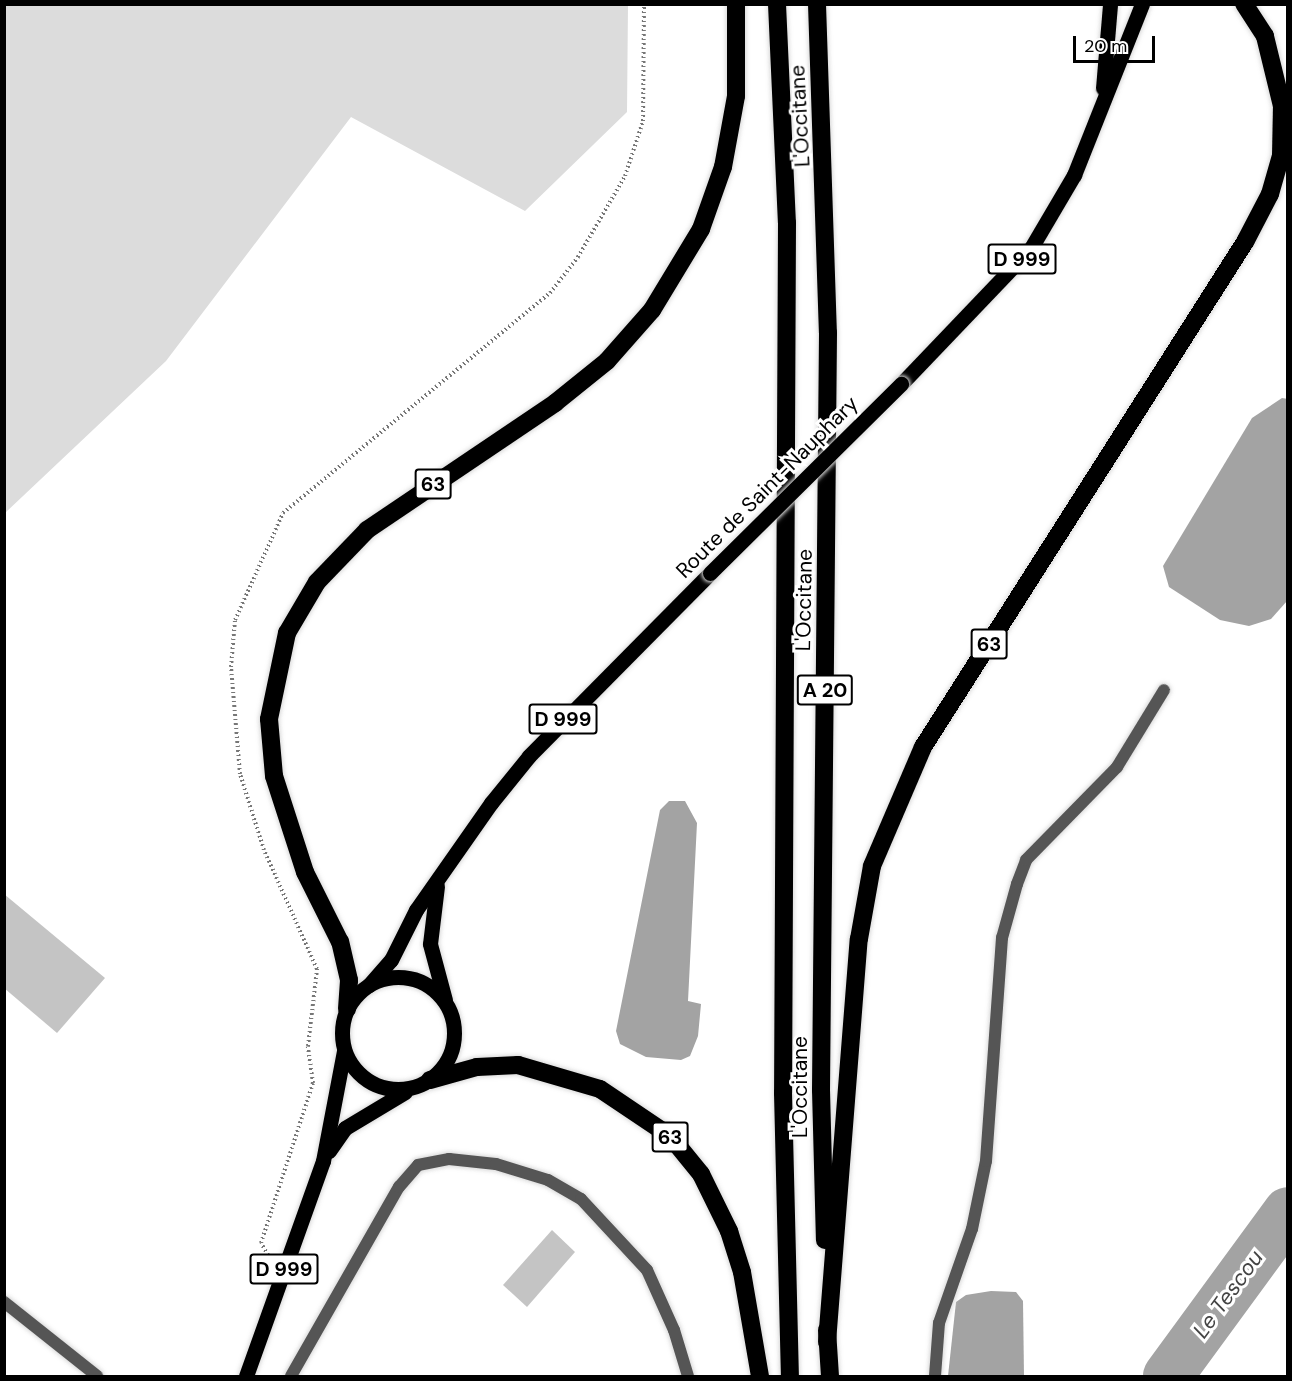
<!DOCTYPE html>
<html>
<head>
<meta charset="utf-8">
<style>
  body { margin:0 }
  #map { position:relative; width:1292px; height:1381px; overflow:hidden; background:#fff; font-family:"DM Sans",sans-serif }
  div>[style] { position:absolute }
  .green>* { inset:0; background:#dcdcdc }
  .water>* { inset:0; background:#a3a3a3 }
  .river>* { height:50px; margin:-25px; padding:0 25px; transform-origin:25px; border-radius:25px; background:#a3a3a3 }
  .building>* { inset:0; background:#c4c4c4 }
  .path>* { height:4px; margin-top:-2px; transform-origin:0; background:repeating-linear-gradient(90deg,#777 0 1.5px,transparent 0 4.5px) }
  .roads { filter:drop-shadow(0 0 2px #dbdbdb) drop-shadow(0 0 2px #dbdbdb) }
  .lane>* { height:12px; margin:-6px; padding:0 6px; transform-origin:6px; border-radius:6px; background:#555 }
  .street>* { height:12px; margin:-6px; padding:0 6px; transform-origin:6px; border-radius:6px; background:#555 }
  .primary>* { height:15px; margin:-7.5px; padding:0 7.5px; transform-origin:7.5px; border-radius:7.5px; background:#000 }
  .primary>.ring { margin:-7.5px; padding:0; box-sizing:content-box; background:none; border:15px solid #000; border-radius:50% }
  .highway>* { height:18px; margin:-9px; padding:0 9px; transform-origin:9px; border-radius:9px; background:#000 }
  .bridges { filter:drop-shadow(0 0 2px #dbdbdb) drop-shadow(0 0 2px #dbdbdb) }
  .primary-bridge>* { height:15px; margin:-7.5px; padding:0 7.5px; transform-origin:7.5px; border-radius:7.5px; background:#000 }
  span { translate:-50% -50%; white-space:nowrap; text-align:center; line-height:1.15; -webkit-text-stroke:6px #fff; paint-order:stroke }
  .shield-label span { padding:2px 4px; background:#fff; border:2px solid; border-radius:4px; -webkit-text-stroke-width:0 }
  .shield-label { font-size:20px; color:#000; font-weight:700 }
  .street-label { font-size:21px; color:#000 }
  .water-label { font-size:22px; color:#444; font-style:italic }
  .frame { position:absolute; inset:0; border:6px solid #000; pointer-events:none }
  .scale { position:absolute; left:1073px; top:36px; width:82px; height:27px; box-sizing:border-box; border:3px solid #000; border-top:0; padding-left:8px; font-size:18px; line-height:21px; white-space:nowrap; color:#000; -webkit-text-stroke:4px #fff; paint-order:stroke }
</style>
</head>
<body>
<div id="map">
  <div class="green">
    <div style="clip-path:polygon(5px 4px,628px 5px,627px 112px,525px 211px,351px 117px,166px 361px,5px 513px)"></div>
  </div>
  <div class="water">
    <div style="clip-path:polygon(1282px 398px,1288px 399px,1287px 601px,1271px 619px,1249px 626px,1220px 620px,1169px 587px,1163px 566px,1252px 418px)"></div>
    <div style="clip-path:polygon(669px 801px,685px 801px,697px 823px,688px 1001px,701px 1004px,698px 1036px,690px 1056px,681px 1060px,646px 1057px,620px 1044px,616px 1031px,660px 810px)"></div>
    <div style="clip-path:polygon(991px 1291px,1016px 1292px,1023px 1301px,1024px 1376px,948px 1376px,956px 1302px,966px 1295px)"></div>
  </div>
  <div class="river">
    <div style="left:1168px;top:1376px;width:203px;rotate:-53.8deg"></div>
  </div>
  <div class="building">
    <div style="clip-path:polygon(4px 894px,105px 978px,57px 1033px,4px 988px)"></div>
    <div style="clip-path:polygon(552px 1230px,575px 1252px,527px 1307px,503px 1285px)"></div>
  </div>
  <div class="path">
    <div style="left:268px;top:1255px;width:14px;rotate:-120deg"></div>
    <div style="left:261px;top:1243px;width:168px;rotate:-72deg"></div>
    <div style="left:313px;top:1083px;width:37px;rotate:-98deg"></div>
    <div style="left:308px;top:1046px;width:78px;rotate:-83.3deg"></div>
    <div style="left:317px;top:969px;width:130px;rotate:-114deg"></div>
    <div style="left:264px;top:850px;width:80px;rotate:-107.5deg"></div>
    <div style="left:240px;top:774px;width:107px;rotate:-94.8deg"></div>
    <div style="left:231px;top:667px;width:47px;rotate:-85.1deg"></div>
    <div style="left:235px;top:620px;width:117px;rotate:-65.8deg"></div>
    <div style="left:283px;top:513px;width:346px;rotate:-39.5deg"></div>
    <div style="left:550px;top:293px;width:46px;rotate:-52.1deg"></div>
    <div style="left:578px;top:257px;width:94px;rotate:-59.9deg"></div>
    <div style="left:625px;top:176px;width:58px;rotate:-71.9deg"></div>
    <div style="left:643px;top:121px;width:117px;rotate:-89.5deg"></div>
  </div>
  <div class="roads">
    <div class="lane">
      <div style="left:449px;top:1159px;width:47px;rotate:6.1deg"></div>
      <div style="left:496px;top:1164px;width:54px;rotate:17.1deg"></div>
      <div style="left:548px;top:1180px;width:38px;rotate:30deg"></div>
      <div style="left:581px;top:1199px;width:97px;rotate:47.1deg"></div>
      <div style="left:647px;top:1270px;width:66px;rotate:65.8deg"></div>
      <div style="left:674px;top:1330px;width:48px;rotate:73.1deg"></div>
      <div style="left:4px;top:1302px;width:119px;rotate:38.5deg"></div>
      <div style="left:935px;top:1376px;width:53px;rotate:-85.7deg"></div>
      <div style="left:939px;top:1323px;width:100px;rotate:-70.7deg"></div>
      <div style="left:972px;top:1229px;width:69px;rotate:-78.4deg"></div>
      <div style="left:986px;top:1161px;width:224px;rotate:-85.9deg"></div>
      <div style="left:1002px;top:938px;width:56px;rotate:-74.5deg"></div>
      <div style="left:1017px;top:884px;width:26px;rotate:-69deg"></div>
      <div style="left:1026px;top:860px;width:130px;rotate:-45.6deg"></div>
      <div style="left:1117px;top:767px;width:90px;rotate:-58.6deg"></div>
    </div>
    <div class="street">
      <div style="left:291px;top:1376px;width:218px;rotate:-60.3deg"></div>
      <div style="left:399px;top:1187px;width:29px;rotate:-49deg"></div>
      <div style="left:418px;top:1165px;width:32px;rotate:-11deg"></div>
    </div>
    <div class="primary">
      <div style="left:1103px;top:88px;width:84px;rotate:-85.2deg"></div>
      <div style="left:901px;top:384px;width:188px;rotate:-46.3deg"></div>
      <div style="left:1031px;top:248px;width:85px;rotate:-59.5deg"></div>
      <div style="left:1074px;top:175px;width:184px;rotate:-68.3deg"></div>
      <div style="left:437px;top:886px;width:58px;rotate:96.9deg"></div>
      <div style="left:430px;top:944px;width:58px;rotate:75deg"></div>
      <div class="ring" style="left:342px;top:977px;width:97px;height:97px"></div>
      <div style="left:369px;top:985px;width:33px;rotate:-49deg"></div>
      <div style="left:391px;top:960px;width:56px;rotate:-63.4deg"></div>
      <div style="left:416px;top:910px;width:131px;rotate:-55deg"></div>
      <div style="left:491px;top:803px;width:60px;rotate:-51deg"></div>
      <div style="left:529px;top:756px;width:257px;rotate:-45.3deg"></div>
      <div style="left:329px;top:1151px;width:28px;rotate:-55deg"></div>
      <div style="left:345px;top:1128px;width:70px;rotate:-31deg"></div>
      <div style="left:246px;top:1376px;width:228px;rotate:-70.3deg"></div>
      <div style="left:323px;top:1161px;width:112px;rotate:-79.2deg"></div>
    </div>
    <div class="highway">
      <div style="left:777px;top:4px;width:219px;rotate:87.4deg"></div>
      <div style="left:787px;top:223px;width:870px;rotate:90.26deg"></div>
      <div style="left:783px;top:1093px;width:283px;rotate:88.6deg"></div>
      <div style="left:817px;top:4px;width:329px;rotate:88.1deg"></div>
      <div style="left:828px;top:333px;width:757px;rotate:90.53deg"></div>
      <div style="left:821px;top:1090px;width:150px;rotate:88.5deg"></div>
      <div style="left:347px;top:1009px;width:29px;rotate:-86deg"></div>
      <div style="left:349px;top:980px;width:39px;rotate:-103deg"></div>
      <div style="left:340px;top:942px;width:78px;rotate:-116.6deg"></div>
      <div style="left:305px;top:872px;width:101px;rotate:-107.9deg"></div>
      <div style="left:274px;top:776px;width:57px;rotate:-95deg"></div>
      <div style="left:269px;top:719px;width:88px;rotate:-78.2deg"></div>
      <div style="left:287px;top:633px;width:59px;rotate:-59.5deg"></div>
      <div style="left:317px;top:582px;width:72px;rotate:-46.1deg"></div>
      <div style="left:367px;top:530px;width:227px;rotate:-34deg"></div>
      <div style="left:555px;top:403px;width:67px;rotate:-38.9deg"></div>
      <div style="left:607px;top:361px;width:68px;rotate:-48.6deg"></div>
      <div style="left:652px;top:310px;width:95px;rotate:-58.8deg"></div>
      <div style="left:701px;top:229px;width:66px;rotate:-70.5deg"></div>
      <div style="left:723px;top:167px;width:72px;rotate:-79.6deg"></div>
      <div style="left:736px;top:96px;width:92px;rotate:-90deg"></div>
      <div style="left:430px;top:1080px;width:49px;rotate:-15.5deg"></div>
      <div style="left:477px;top:1067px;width:41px;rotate:-2.8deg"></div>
      <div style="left:518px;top:1065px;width:85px;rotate:16.3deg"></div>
      <div style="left:600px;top:1089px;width:84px;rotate:33.9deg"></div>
      <div style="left:670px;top:1136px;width:49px;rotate:50.8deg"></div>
      <div style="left:701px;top:1174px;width:64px;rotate:63.8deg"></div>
      <div style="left:729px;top:1231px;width:43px;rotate:72.4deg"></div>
      <div style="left:742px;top:1272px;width:106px;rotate:80.2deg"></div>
      <div style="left:827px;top:1330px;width:46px;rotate:86.3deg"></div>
      <div style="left:827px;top:1342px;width:404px;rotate:-85.5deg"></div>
      <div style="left:859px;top:939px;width:74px;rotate:-79.9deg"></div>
      <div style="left:872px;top:866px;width:129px;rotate:-66.8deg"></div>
      <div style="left:923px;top:747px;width:599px;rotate:-57.48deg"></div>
      <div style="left:1245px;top:242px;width:54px;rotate:-62.5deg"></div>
      <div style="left:1270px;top:194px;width:40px;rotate:-74deg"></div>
      <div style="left:1281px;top:156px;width:50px;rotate:-88.9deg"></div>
      <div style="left:1282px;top:106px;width:72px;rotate:-103.7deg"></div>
      <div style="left:1265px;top:36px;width:38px;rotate:-123deg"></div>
    </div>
  </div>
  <div class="bridges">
    <div class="primary-bridge">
      <div style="left:710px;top:573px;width:269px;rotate:-44.7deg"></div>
    </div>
  </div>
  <div class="shield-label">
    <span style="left:1022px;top:259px">D 999</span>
    <span style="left:433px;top:484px">63</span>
    <span style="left:989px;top:644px">63</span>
    <span style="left:825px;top:690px">A 20</span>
    <span style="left:563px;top:719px">D 999</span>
    <span style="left:670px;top:1137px">63</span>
    <span style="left:284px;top:1269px">D 999</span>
  </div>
  <div class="street-label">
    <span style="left:800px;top:116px;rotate:-93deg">L'Occitane</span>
    <span style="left:767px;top:487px;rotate:-45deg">Route de Saint-Nauphary</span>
    <span style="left:804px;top:600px;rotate:-89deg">L'Occitane</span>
    <span style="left:800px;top:1087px;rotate:-90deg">L'Occitane</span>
  </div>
  <div class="water-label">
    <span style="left:1228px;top:1294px;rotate:-54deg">Le Tescou</span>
  </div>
  <div class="frame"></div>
  <div class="scale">20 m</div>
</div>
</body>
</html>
